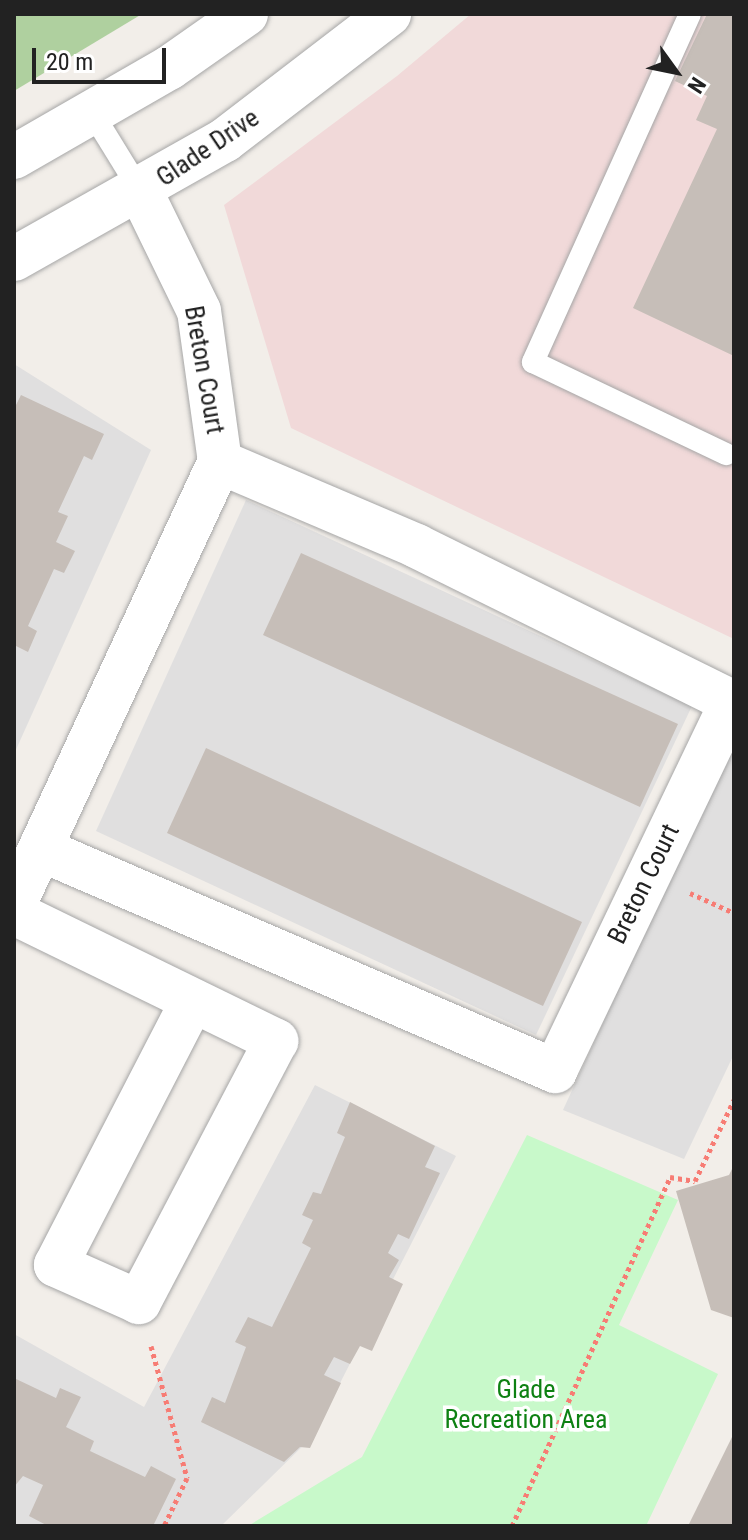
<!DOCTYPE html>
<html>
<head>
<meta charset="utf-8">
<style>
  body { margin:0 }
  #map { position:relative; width:748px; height:1540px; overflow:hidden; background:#f2eee9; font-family:"Roboto Condensed",sans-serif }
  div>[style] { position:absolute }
  .residential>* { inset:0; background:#e0dfdf }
  .commercial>* { inset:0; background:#f1d9d9 }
  .forest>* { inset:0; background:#afd09f }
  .park>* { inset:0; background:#c8f9ca }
  .building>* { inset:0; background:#c6beb8 }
  .path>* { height:5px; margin-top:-2.5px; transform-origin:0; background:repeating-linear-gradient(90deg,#f77c74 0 4px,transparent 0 8px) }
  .roads { filter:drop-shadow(0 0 2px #a6a6a6) drop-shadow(0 0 2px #a6a6a6) }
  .service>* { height:22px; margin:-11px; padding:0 11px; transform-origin:11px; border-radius:11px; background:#fff }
  .minor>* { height:44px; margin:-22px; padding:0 22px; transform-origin:22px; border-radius:22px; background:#fff }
  .tertiary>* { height:44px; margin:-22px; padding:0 22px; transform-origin:22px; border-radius:22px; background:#fff }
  span { translate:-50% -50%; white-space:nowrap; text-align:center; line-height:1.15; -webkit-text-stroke:7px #fff; paint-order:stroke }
  .street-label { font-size:26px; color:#222 }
  .park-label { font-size:26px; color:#0e8113 }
  .frame { position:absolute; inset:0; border:16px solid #222; pointer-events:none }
  .north { position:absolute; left:636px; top:32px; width:80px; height:80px; -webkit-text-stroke:6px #fff; paint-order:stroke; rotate:123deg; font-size:22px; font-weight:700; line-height:32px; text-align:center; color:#222 }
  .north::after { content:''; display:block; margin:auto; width:28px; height:36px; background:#222; clip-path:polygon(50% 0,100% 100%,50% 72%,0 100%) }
  .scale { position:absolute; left:32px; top:48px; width:134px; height:36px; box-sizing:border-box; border:4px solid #222; border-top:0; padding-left:10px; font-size:24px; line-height:28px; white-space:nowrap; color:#222; -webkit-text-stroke:6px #fff; paint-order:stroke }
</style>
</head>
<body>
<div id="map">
  <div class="residential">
    <div style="clip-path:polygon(14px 364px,151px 450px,14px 754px)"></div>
    <div style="clip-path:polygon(246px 500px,692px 706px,536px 1035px,96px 831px)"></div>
    <div style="clip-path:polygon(734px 738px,734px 1054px,684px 1159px,563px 1110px)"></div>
    <div style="clip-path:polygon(315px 1085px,456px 1156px,313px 1436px,221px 1526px,14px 1526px,14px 1334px,144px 1407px)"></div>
  </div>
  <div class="commercial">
    <div style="clip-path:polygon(471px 14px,734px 14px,734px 639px,291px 428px,224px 205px,397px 76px)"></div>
  </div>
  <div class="forest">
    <div style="clip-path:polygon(14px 14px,142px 14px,14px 91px)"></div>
  </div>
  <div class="park">
    <div style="clip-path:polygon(527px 1135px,678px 1200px,619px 1325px,718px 1374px,646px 1526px,248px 1526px,362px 1457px)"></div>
  </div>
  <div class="building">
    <div style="clip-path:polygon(707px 14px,734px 14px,734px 356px,633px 308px,717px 129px,696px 120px,707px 96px,675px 81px)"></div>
    <div style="clip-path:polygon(21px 395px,104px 434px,92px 460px,84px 456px,58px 512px,68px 516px,56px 542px,75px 551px,64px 573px,54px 569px,28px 626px,37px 631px,28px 652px,14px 645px,14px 409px)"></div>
    <div style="clip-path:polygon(301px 553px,678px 724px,640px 807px,263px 635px)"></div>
    <div style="clip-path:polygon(206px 748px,582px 922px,543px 1006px,167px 833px)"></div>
    <div style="clip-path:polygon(350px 1102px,435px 1146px,425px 1167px,440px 1173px,409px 1239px,398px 1234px,388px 1253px,399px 1260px,389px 1277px,403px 1284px,372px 1351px,360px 1346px,350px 1364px,334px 1357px,324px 1375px,341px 1383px,310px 1448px,300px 1447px,284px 1462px,201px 1422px,212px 1397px,225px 1403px,246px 1347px,235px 1342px,248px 1317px,272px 1327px,311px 1248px,302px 1243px,313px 1220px,302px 1215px,313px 1192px,321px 1194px,345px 1137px,337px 1133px)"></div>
    <div style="clip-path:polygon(734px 1165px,734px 1318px,711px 1310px,676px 1191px,729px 1175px)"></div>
    <div style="clip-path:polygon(14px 1378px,56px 1398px,60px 1388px,81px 1397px,66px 1427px,94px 1441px,90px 1451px,145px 1477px,151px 1466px,176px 1479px,153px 1526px,48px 1526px,29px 1516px,43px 1485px,23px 1476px,14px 1487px)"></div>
    <div style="clip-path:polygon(734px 1433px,734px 1526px,688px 1526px)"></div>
  </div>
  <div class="path">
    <div style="left:690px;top:893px;width:48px;rotate:24.4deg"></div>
    <div style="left:151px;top:1346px;width:137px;rotate:74.7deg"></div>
    <div style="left:187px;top:1478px;width:53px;rotate:115.6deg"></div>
    <div style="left:512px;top:1526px;width:383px;rotate:-65.6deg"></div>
    <div style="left:670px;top:1177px;width:25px;rotate:9deg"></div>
    <div style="left:695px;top:1181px;width:90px;rotate:-64.3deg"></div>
  </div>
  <div class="roads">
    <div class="service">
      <div style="left:690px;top:14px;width:382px;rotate:114.3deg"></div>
      <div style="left:533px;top:362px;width:214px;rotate:25.5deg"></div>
      <div style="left:93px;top:114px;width:92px;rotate:58.4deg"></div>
    </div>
    <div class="minor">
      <div style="left:40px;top:849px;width:561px;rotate:23.32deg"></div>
      <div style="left:555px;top:1071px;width:409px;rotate:-64.4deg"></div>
      <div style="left:732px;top:702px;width:352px;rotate:-153.7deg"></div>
      <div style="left:417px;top:546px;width:214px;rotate:-156.9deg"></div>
      <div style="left:14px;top:905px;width:489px;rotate:-65.1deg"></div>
      <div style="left:220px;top:462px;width:152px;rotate:-97.9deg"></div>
      <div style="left:199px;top:311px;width:132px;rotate:-116deg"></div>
      <div style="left:14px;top:913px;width:292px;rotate:26deg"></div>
      <div style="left:276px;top:1041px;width:295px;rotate:117.7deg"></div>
      <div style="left:139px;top:1302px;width:91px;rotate:-156deg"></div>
      <div style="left:56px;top:1265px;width:296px;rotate:-62.7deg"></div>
    </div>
    <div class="tertiary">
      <div style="left:14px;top:157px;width:179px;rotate:-29.9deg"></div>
      <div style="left:169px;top:68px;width:94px;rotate:-35deg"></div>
      <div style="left:14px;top:259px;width:242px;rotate:-29.4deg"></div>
      <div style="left:225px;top:140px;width:207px;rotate:-37.5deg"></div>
    </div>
  </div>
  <div class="street-label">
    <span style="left:208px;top:148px;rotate:-34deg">Glade Drive</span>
    <span style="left:204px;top:370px;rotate:80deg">Breton Court</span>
    <span style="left:644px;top:884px;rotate:-64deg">Breton Court</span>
  </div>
  <div class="park-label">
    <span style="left:526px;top:1405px">Glade<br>Recreation Area</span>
  </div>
  <div class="frame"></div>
  <div class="north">N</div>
  <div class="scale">20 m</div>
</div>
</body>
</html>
